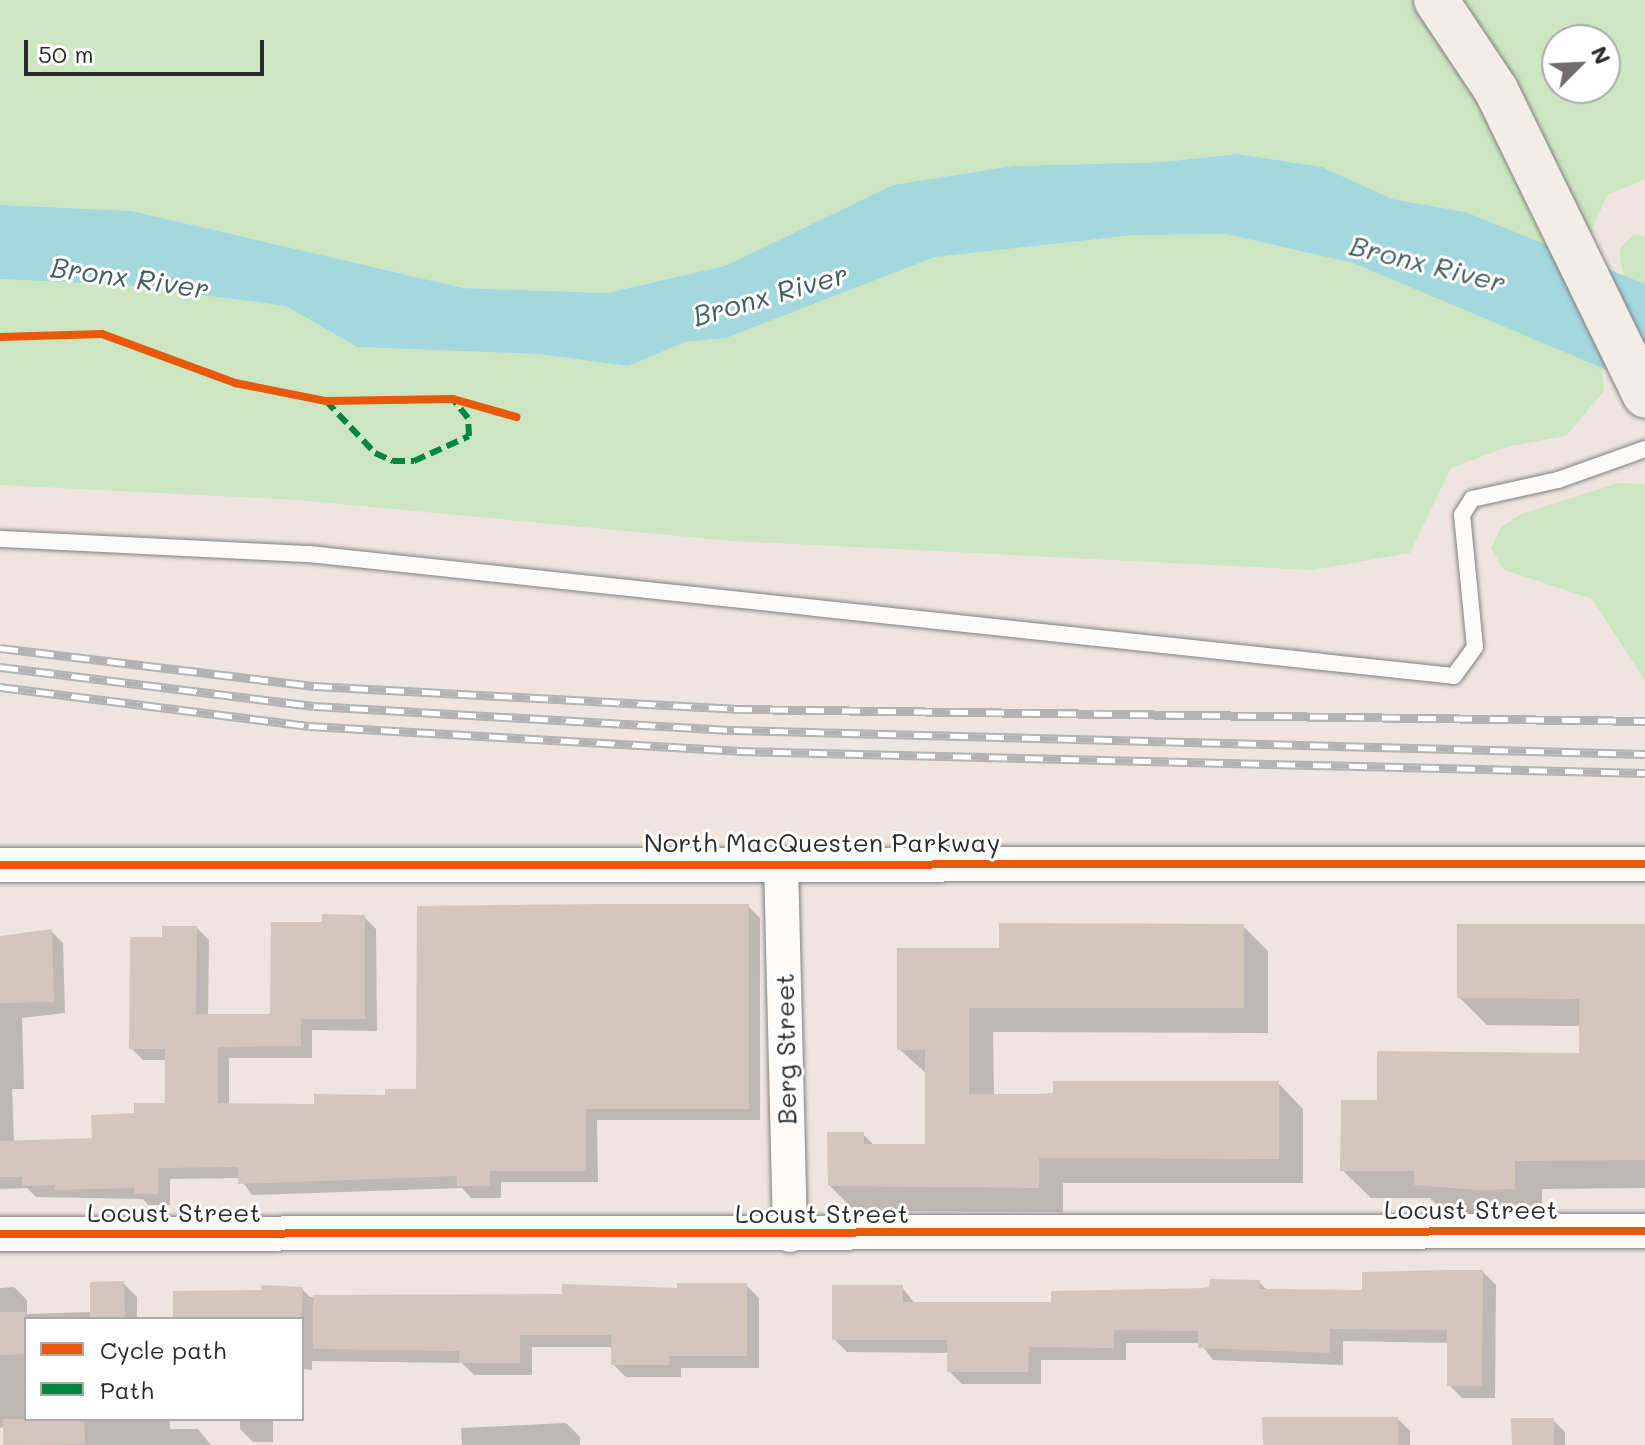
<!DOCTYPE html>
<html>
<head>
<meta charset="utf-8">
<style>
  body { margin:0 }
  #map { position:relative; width:1645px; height:1445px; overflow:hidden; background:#eee5e1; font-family:Mali,sans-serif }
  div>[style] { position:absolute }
  .green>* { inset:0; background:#cce6c2 }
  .water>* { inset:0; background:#a3d8df }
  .shadow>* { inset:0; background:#0003 }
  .building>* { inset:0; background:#d4c6bf }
  .roads { filter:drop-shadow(0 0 2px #837f7d) drop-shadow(0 0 2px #837f7d) }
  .lane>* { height:16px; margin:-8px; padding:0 8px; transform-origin:8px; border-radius:8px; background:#fcfbfa }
  .street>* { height:34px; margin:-17px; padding:0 17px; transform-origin:17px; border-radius:17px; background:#fcfbfa }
  .highway>* { height:44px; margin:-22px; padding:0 22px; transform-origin:22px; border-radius:22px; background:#f2ede6 }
  .rail>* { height:9px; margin-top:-4.5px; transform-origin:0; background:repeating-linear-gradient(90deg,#fff 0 18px,#b4b3b2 0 36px); box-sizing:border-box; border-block:2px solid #b4b3b2 }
  .quiet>* { height:6px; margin-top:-3px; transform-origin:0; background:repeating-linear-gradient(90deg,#00873e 0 12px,transparent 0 18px) }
  .cycleway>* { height:8px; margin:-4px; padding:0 4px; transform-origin:4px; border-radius:4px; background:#e8590c }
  span { translate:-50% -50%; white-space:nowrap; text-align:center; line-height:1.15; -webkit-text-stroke:6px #fff; paint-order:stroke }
  .street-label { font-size:26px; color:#2b2b2b }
  .water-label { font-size:28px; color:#455d61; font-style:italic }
  .legend { position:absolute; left:24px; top:1317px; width:280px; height:104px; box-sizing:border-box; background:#fff; border:2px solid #aaa; margin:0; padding:10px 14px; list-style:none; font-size:24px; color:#2b2b2b }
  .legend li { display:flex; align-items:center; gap:16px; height:40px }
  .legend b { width:40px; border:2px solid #aaa }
  .north { position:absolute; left:1541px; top:24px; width:80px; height:80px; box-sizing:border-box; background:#fff; border:2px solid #aaa; border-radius:50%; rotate:66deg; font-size:22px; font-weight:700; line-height:32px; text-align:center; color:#2b2b2b }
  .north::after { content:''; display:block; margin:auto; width:28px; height:36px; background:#6f6c6b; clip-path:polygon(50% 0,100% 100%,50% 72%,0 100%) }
  .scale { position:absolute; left:24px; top:40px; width:240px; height:36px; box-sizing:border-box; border:4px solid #2b2b2b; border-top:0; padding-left:10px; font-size:24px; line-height:28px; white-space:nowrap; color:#2b2b2b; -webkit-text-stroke:6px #fff; paint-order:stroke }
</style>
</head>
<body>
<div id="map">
  <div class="green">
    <div style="clip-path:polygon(0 0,1415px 0,1453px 50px,1600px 351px,1604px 391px,1566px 436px,1510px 446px,1451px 468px,1410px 553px,1312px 570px,731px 541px,297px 500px,0 485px,0 279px,124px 285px,286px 306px,357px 347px,538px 354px,628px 366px,685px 342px,726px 338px,935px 257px,1135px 235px,1226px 234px,1353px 263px,1533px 338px,1465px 212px,1392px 199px,1322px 167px,1237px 154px,1163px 162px,1013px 166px,893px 185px,725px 266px,607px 293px,463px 288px,132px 211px,0 205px)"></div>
    <div style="clip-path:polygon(evenodd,1458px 0,1645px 0,1645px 179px,1607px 195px,1587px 242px,1458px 0,1557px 40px,1605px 40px,1605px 88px,1557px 88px,1557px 40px)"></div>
    <div style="clip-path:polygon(1634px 234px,1645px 236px,1645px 352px,1621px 264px,1620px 248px)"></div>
    <div style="clip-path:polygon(1618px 483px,1645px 484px,1645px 681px,1592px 599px,1504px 570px,1491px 549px,1501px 527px,1521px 514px)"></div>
  </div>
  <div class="water">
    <div style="clip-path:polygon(1237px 154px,1322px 167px,1392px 199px,1465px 212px,1645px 284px,1645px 386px,1353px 263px,1226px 234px,1135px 235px,935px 257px,726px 338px,685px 342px,628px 366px,538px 354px,357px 347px,286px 306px,124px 285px,0 279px,0 205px,132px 211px,463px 288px,607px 293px,725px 266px,893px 185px,1013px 166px,1163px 162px)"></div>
  </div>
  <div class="shadow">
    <div style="clip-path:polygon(748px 906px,760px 918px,760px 1120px,597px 1120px,598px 1182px,501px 1182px,501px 1198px,471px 1198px,462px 1188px,252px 1195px,240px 1178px,170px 1179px,170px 1205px,148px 1205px,143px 1199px,36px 1197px,27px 1188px,0 1189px,0 938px,51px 931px,63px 943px,65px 1013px,22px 1018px,24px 1089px,12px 1089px,14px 1142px,94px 1140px,136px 1115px,167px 1105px,167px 1060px,143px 1060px,131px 1048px,164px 940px,197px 928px,209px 940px,208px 1016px,272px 1016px,324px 925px,364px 917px,376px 929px,377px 1031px,312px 1030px,312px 1058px,229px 1058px,229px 1105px,316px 1106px,418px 1091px)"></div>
    <div style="clip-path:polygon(1243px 926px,1268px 951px,1268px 1033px,993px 1032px,994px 1096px,1278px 1083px,1303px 1109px,1303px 1183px,1063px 1183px,1063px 1212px,855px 1211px,830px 1186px,863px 1134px,875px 1146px,927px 1146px,927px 1074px,899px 1049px,1001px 950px)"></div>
    <div style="clip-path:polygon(1645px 926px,1645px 1188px,1542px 1189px,1542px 1216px,1478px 1218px,1472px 1212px,1444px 1212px,1430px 1198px,1371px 1198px,1342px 1170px,1379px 1102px,1581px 1055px,1581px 1026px,1487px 1025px,1459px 997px)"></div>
    <div style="clip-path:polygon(1483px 1272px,1496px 1285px,1495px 1398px,1462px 1398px,1449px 1385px,1449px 1343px,1343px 1341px,1343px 1365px,1213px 1360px,1200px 1343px,1126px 1343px,1126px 1360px,1041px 1360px,1041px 1384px,962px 1384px,949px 1371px,949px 1353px,847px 1352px,834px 1339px,902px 1287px,915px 1304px,1053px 1304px,1259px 1282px,1268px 1291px,1364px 1292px)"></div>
    <div style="clip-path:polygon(123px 1283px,137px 1297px,137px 1319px,26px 1319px,26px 1419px,170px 1419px,170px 1429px,198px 1429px,211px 1445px,6px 1445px,5px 1427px,0 1428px,0 1288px,14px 1287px,27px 1300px,27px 1314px,92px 1312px)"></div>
    <div style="clip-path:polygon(746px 1285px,759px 1298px,759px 1368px,681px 1368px,681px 1377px,626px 1377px,613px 1364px,613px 1347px,532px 1347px,532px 1375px,474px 1375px,462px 1363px,312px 1361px,312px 1370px,302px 1369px,302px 1319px,175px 1319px,302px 1289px,310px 1297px,564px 1296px)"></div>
    <div style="clip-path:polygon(240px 1419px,273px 1419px,273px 1442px,253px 1442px,240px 1429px)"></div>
    <div style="clip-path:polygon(1398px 1419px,1410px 1431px,1410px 1445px,1265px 1445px)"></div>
    <div style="clip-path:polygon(1553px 1420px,1565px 1432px,1565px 1445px,1514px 1445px)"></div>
    <div style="clip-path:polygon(566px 1423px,580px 1437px,580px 1445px,462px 1445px,461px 1428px)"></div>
  </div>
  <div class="building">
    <div style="clip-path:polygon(603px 904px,749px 904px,749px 1109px,586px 1109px,586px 1171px,490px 1171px,490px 1186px,457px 1186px,457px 1176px,238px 1184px,238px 1167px,158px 1168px,158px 1194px,134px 1194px,134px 1188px,55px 1190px,55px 1185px,22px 1186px,22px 1177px,0 1177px,0 1141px,92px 1138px,91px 1115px,134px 1113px,134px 1103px,165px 1103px,165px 1049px,129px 1049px,130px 937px,162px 937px,162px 926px,197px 926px,196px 1014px,270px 1014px,271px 922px,322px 922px,322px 914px,365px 915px,365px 1019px,301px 1019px,301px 1046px,218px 1047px,218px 1103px,314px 1104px,314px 1094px,385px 1095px,385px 1089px,416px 1089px,417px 906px)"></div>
    <div style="clip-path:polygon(999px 923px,1244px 924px,1244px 1008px,969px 1008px,969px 1094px,1053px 1094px,1053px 1081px,1279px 1081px,1279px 1159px,1039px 1158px,1039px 1188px,828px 1186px,827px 1132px,864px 1132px,864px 1144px,925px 1144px,925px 1050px,897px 1050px,897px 948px,999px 948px)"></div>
    <div style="clip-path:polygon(1457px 924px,1645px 924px,1645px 1160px,1515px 1161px,1515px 1189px,1479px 1190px,1414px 1185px,1414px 1171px,1340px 1171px,1341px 1100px,1377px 1100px,1377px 1051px,1579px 1053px,1579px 999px,1457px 998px)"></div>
    <div style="clip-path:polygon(52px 929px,54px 1002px,0 1003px,0 936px)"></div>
    <div style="clip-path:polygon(1447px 1270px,1483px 1270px,1482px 1386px,1447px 1386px,1447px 1330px,1330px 1329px,1330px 1353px,1198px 1348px,1198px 1331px,1114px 1330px,1114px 1348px,1029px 1347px,1028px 1372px,947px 1372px,947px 1340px,832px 1340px,832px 1285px,903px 1285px,903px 1302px,1051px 1302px,1051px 1291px,1209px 1288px,1210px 1279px,1260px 1280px,1260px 1289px,1362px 1290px,1362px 1272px)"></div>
    <div style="clip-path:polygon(124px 1281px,125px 1319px,90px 1319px,90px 1282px)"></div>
    <div style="clip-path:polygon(677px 1283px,747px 1283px,747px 1356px,669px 1356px,669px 1365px,611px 1365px,611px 1335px,520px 1335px,520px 1363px,459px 1363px,459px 1351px,313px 1349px,313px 1295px,562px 1294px,562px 1284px,677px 1288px)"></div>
    <div style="clip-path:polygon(262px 1285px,303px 1287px,301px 1319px,173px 1319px,173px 1291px,261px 1290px)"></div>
    <div style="clip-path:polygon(0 1312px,26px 1312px,26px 1354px,0 1355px)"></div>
    <div style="clip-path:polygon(1262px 1417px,1398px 1417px,1398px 1445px,1263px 1445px)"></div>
    <div style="clip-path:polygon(1511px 1418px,1554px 1418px,1554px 1445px,1512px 1445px)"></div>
    <div style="clip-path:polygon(3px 1419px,84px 1419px,85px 1444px,3px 1445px)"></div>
  </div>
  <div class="roads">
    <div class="lane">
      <div style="left:0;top:539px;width:309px;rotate:2.8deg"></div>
      <div style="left:309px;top:554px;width:1151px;rotate:6.08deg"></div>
      <div style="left:1454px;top:676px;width:36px;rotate:-54deg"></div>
      <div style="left:1475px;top:647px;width:133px;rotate:-95.6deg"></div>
      <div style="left:1462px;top:515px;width:19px;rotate:-58deg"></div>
      <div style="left:1472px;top:499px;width:88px;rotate:-12.5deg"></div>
      <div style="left:1558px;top:480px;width:92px;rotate:-19.6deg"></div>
    </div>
    <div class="street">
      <div style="left:781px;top:863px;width:372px;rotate:88.6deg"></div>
      <div style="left:0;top:865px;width:1645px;rotate:-0.03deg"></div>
      <div style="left:0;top:1234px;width:1645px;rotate:-0.1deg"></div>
    </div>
    <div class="highway">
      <div style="left:1436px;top:0;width:108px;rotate:56.3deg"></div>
      <div style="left:1496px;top:90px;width:340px;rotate:64deg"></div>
    </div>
  </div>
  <div class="rail">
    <div style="left:0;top:648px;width:316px;rotate:6.9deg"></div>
    <div style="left:314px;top:686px;width:421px;rotate:3.1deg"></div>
    <div style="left:734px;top:709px;width:911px;rotate:0.75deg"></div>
    <div style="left:0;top:667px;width:316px;rotate:7.1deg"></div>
    <div style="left:314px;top:706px;width:421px;rotate:3.3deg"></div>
    <div style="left:734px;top:730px;width:911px;rotate:1.51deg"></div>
    <div style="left:0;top:687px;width:311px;rotate:7.2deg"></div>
    <div style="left:309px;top:726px;width:429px;rotate:3.3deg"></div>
    <div style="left:737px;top:751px;width:908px;rotate:1.39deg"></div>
  </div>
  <div class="quiet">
    <div style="left:326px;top:401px;width:71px;rotate:46.7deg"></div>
    <div style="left:375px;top:453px;width:20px;rotate:24deg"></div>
    <div style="left:393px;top:461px;width:21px"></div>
    <div style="left:414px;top:461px;width:60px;rotate:-24.4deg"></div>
    <div style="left:469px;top:436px;width:18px;rotate:-93deg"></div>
    <div style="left:468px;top:418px;width:21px;rotate:-129deg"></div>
  </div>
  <div class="cycleway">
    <div style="left:0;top:337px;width:102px;rotate:-1.7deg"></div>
    <div style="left:102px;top:334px;width:142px;rotate:20.2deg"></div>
    <div style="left:235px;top:383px;width:93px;rotate:11.2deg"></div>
    <div style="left:326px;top:401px;width:127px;rotate:-0.9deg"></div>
    <div style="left:453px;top:399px;width:66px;rotate:15.9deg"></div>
    <div style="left:0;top:865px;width:1645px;rotate:-0.03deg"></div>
    <div style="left:0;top:1234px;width:1645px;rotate:-0.1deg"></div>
  </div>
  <div class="street-label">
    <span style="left:822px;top:843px">North MacQuesten Parkway</span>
    <span style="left:786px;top:1049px;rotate:-91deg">Berg Street</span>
    <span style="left:1471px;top:1210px">Locust Street</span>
    <span style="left:174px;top:1213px">Locust Street</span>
    <span style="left:822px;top:1214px">Locust Street</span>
  </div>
  <div class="water-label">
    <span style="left:1428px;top:263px;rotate:14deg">Bronx River</span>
    <span style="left:130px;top:277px;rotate:8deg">Bronx River</span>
    <span style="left:770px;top:294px;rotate:-16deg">Bronx River</span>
  </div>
  <ul class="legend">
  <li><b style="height:10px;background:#e8590c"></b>Cycle path</li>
  <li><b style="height:10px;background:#00873e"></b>Path</li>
  </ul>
  <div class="north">N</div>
  <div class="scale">50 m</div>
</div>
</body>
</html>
